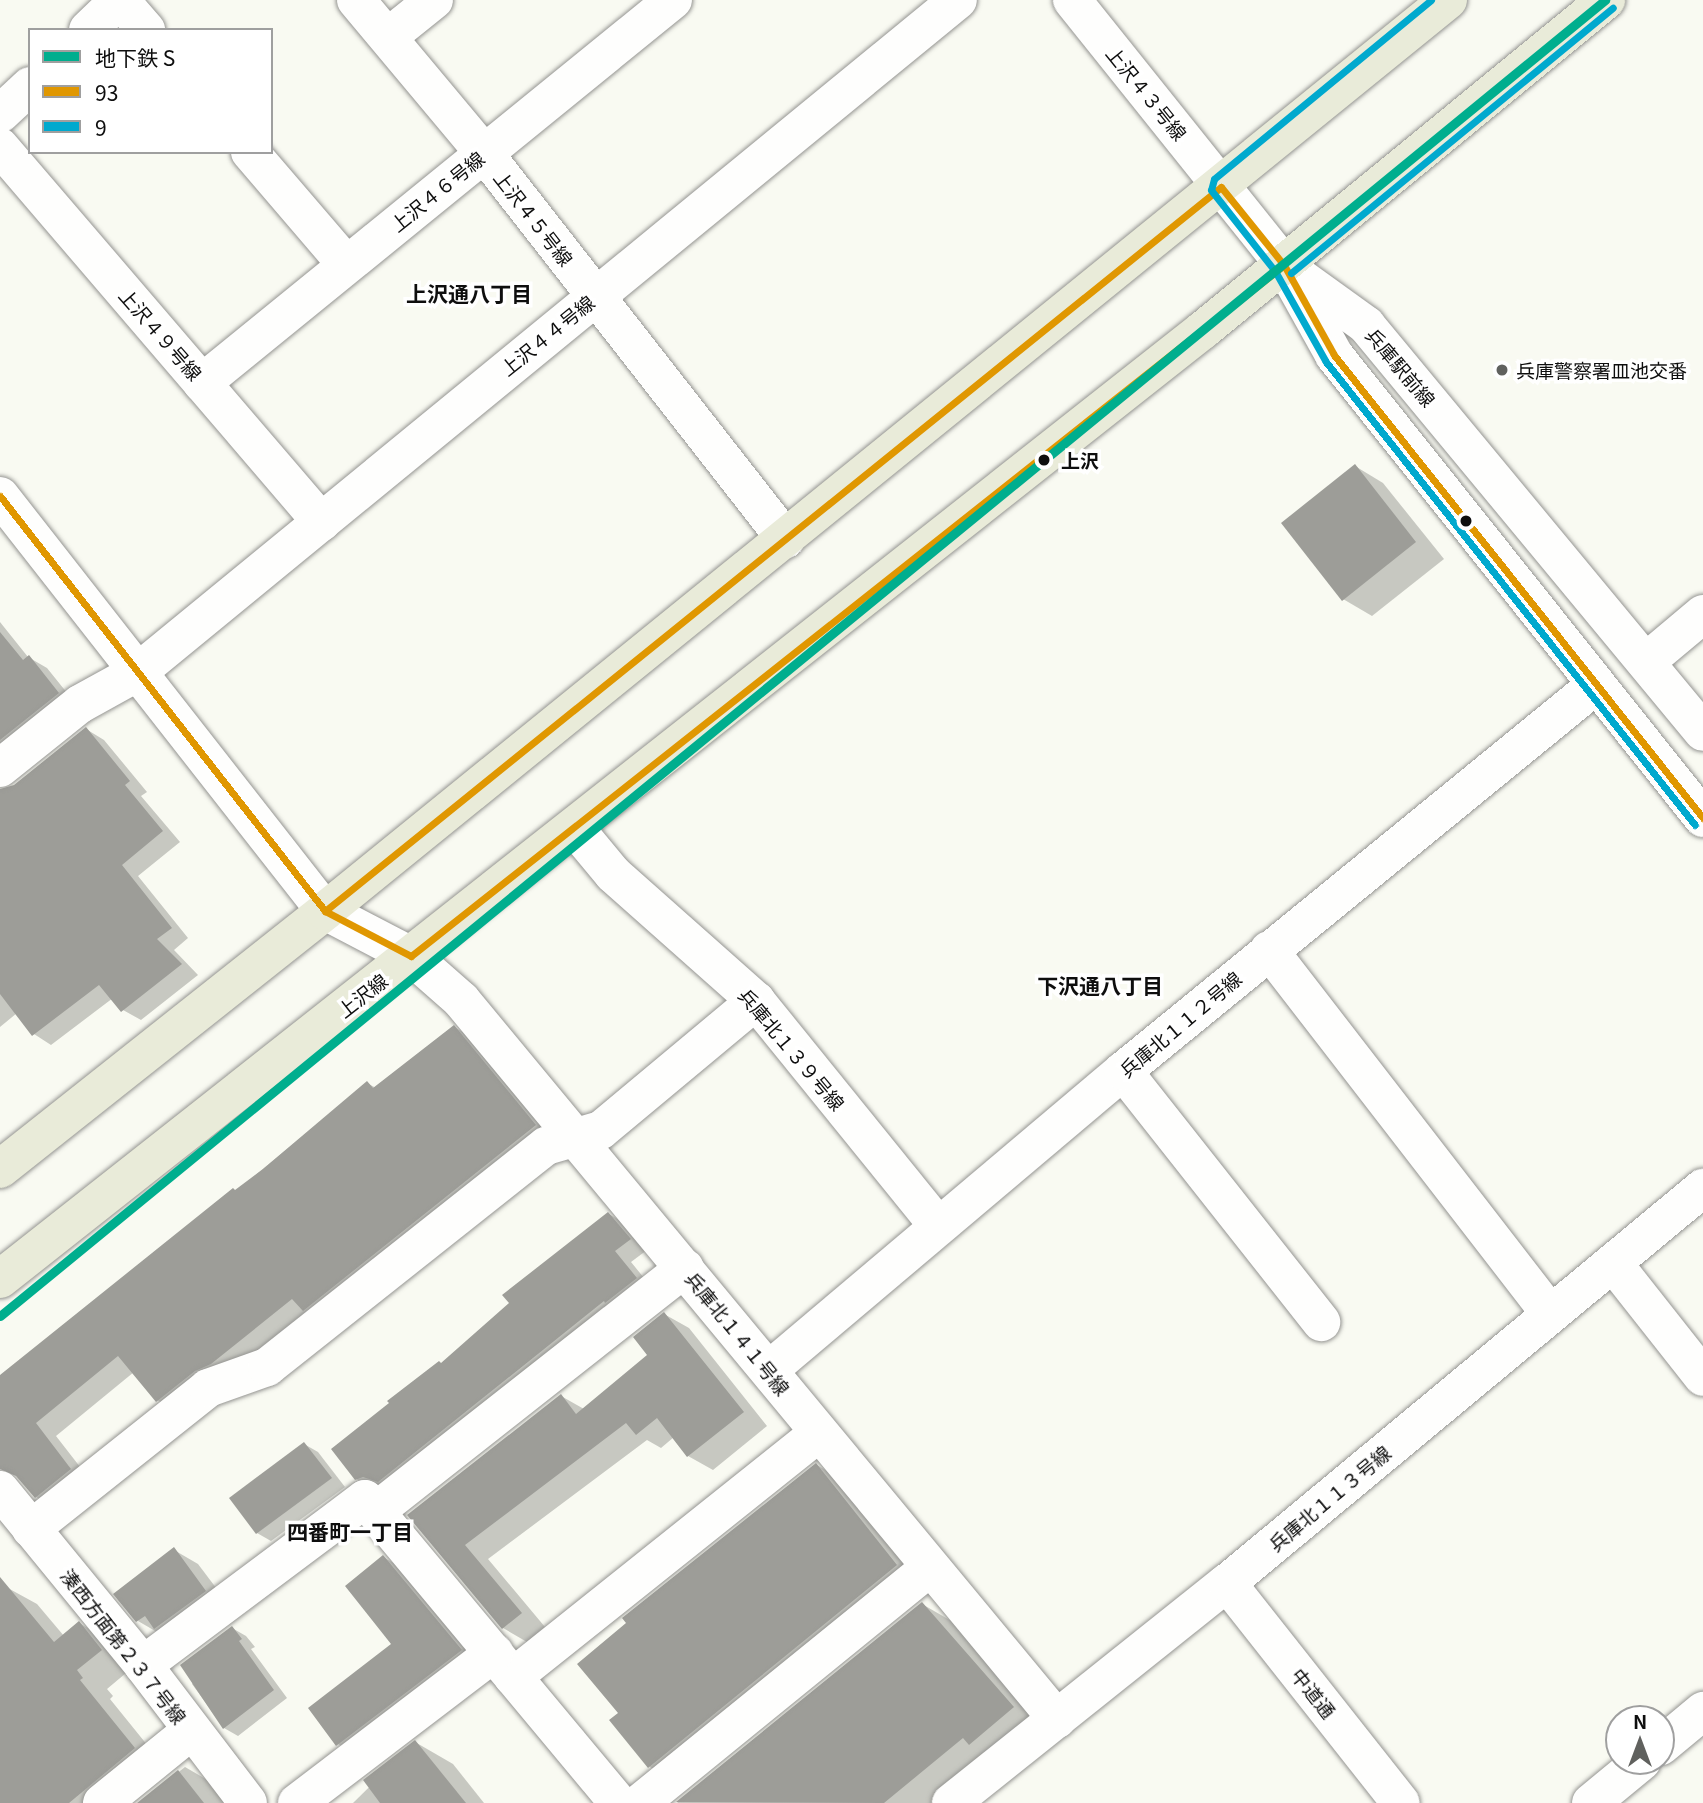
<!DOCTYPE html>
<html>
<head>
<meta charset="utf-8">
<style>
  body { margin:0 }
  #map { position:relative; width:1703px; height:1803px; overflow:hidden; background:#f9faf2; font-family:Georgia,"Noto Sans JP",serif }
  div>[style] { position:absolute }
  .shadow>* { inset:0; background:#0003 }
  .building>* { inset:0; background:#9d9d98 }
  .roads { filter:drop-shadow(0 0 2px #949491) drop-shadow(0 0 2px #949491) }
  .minor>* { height:38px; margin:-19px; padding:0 19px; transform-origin:19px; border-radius:19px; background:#fefefd }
  .major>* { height:38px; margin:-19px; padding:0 19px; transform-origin:19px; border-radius:19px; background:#e9ebd9 }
  .bus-1>* { height:7px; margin:-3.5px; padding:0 3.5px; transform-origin:3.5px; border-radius:3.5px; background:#e09701 }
  .bus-2>* { height:7px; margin:-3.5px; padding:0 3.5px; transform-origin:3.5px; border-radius:3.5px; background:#00a9ce }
  .metro-1>* { height:9px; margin:-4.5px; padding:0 4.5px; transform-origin:4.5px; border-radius:4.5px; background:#00ae8e }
  .dots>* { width:19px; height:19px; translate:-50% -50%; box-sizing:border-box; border:4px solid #fff; border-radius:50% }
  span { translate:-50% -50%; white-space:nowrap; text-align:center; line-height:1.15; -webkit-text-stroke:7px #fff; paint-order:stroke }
  .street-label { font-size:19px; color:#0e0e0e }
  .poi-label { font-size:19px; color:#0e0e0e }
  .left { translate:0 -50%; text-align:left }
  .stop-label { font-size:19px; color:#0e0e0e; font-weight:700 }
  .neighbourhood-label { font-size:21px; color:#0e0e0e; font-weight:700 }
  .legend { position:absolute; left:28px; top:28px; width:245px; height:126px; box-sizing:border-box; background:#fff; border:2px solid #9f9f9f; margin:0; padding:9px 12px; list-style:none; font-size:21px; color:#0e0e0e }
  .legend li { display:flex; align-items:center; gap:14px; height:35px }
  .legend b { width:35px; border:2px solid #9f9f9f }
  .north { position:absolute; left:1605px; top:1705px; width:70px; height:70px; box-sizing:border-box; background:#fff; border:2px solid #9f9f9f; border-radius:50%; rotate:0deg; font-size:19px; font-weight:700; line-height:28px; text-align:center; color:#0e0e0e }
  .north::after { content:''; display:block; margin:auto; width:24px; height:32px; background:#60615e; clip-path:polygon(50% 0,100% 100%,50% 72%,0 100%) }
</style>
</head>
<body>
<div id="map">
  <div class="shadow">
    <div style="clip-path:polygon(1355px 466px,1383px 483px,1444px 559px,1372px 616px,1343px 599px)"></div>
    <div style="clip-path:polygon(0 622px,28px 657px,47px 668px,76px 704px,0 767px)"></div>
    <div style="clip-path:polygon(86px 729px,104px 740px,147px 792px,141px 796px,180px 842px,138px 876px,188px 938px,174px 950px,198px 975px,141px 1020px,123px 1010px,113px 998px,51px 1045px,34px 1034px,17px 1013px,0 1027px,0 791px,14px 787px)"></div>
    <div style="clip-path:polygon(454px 1027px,475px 1039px,556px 1138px,178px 1412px,157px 1400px,134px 1372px,56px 1436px,91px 1481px,57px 1509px,36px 1497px,18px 1474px,0 1464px,0 1386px,367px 1083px,376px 1088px)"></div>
    <div style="clip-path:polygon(609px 1214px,626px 1224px,647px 1250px,631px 1262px,653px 1289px,374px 1489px,356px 1479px,442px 1365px)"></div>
    <div style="clip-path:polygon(664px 1314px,689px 1328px,767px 1426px,713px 1470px,688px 1456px,674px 1437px,661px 1448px,647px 1440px,488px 1559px,545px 1627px,527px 1642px,503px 1628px,409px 1515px,561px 1396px,584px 1409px,650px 1356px)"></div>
    <div style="clip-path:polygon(304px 1444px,318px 1452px,345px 1487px,271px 1541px,257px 1533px)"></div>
    <div style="clip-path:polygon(817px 1465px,834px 1475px,913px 1576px,667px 1777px,650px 1767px,621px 1713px)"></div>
    <div style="clip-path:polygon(174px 1550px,198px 1564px,229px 1605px,162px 1635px,138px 1621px)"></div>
    <div style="clip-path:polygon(383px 1557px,397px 1565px,475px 1658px,351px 1752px,338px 1744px,393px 1644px)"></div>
    <div style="clip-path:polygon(6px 1587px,37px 1604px,64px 1636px,79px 1623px,110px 1641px,132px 1668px,107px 1689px,113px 1696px,110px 1699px,165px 1767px,123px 1803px,0 1803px,0 1592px)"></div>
    <div style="clip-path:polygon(922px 1604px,960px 1626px,1050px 1729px,945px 1803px,677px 1803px)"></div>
    <div style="clip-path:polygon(232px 1628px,246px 1636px,255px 1647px,251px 1649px,287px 1698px,238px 1736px,224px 1728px,192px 1684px)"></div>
    <div style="clip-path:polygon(415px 1742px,453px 1764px,484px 1803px,353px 1803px)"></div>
    <div style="clip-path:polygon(185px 1767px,216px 1785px,231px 1803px,139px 1803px)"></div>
  </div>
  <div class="building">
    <div style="clip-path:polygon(1355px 464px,1416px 542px,1342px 601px,1281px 523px)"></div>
    <div style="clip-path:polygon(0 632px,23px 660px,29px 655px,59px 693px,0 740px)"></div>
    <div style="clip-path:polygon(86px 727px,130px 781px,125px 785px,163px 831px,122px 865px,172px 928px,157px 939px,182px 964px,121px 1012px,99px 985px,32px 1036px,0 994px,0 789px,14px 785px)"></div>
    <div style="clip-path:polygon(454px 1025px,536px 1125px,303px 1311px,292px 1299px,211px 1364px,195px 1371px,156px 1402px,118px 1356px,36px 1423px,71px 1469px,35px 1498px,16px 1476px,0 1469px,0 1375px,233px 1188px,235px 1190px,263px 1169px,367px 1081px,373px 1088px)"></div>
    <div style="clip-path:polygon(608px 1212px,631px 1239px,615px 1251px,637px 1278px,605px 1303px,604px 1301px,378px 1482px,363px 1477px,355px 1480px,331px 1449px,389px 1403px,387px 1401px,439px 1361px,441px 1363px,509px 1303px,502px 1295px)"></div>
    <div style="clip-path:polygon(664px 1312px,744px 1412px,687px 1457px,657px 1418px,636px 1435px,626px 1423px,465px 1545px,522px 1613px,502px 1629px,407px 1515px,561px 1394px,576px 1414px,647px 1355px,633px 1337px)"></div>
    <div style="clip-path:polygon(304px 1442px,332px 1478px,256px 1534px,229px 1498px)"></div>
    <div style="clip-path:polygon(816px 1463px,897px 1565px,648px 1768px,609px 1720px,618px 1713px,577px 1664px,626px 1623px,622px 1618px)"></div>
    <div style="clip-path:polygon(174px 1547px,206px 1591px,154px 1629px,145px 1616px,136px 1622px,113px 1594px)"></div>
    <div style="clip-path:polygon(383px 1555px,462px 1650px,336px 1746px,308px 1708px,391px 1644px,345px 1586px)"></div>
    <div style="clip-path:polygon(0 1577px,54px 1642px,79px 1621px,102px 1650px,77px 1670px,83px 1678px,80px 1680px,135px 1748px,69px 1803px,0 1803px)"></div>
    <div style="clip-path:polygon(922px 1602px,1014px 1707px,969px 1745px,963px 1738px,884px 1803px,676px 1802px)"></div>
    <div style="clip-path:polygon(232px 1626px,242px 1639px,239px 1641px,274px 1690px,223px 1729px,180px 1665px)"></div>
    <div style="clip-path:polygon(415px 1740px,466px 1803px,380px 1803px,363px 1780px)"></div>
    <div style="clip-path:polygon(178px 1770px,204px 1803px,137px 1803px)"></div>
  </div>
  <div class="roads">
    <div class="minor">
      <div style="left:120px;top:0;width:40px;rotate:49deg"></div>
      <div style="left:356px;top:0;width:199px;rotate:50.1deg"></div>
      <div style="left:484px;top:153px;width:490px;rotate:52deg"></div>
      <div style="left:1072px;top:0;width:339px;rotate:51.3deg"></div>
      <div style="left:1284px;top:265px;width:103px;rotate:60.9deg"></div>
      <div style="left:1334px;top:355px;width:592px;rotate:51.45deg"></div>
      <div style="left:88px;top:30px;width:43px;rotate:-44.1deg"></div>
      <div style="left:388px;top:37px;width:59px;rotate:-38.8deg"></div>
      <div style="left:0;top:114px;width:41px;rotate:-43deg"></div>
      <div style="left:0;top:147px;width:494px;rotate:49.4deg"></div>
      <div style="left:250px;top:152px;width:148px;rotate:49.4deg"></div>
      <div style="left:1294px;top:273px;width:89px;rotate:35.8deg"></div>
      <div style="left:1366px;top:325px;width:528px;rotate:50.37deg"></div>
      <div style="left:202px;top:383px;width:607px;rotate:-39.12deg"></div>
      <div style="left:0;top:496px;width:527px;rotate:51.93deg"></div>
      <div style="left:325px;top:911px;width:97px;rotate:27.6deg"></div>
      <div style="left:411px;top:956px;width:67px;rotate:41.3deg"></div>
      <div style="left:461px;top:1000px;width:934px;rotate:50.34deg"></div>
      <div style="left:1647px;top:661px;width:73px;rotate:-40deg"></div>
      <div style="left:0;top:768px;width:102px;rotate:-38.7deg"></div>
      <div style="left:80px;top:704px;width:66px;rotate:-28.9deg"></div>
      <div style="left:138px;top:672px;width:1060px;rotate:-39.34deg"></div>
      <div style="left:574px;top:827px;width:61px;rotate:50.3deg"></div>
      <div style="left:613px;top:874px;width:191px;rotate:41.6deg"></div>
      <div style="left:756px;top:1001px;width:289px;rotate:51deg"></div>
      <div style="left:1269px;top:950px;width:460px;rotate:52.3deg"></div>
      <div style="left:1123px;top:1071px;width:320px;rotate:51.7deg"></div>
      <div style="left:1613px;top:1263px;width:145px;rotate:51.7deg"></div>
      <div style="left:769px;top:1370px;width:463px;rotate:-40.2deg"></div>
      <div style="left:1123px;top:1071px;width:611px;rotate:-39.22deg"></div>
      <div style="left:0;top:1490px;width:226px;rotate:50.7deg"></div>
      <div style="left:143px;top:1665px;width:173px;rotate:52.7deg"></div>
      <div style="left:376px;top:1511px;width:393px;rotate:-38.2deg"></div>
      <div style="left:31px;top:1529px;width:226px;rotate:-38.5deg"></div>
      <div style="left:208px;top:1388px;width:63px;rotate:-19.6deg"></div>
      <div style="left:267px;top:1367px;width:356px;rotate:-38.4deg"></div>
      <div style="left:546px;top:1146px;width:57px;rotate:-16.2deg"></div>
      <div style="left:601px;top:1130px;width:202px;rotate:-39.8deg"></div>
      <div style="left:1227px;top:1583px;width:280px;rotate:51.7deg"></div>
      <div style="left:143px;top:1665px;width:277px;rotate:-36.8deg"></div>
      <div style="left:365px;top:1499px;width:396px;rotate:50.2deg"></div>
      <div style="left:513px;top:1677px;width:391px;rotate:-38.6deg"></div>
      <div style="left:1661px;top:1746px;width:55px;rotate:-39.8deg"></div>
      <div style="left:102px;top:1803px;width:114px;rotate:-39deg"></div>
      <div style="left:297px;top:1803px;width:248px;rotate:-37.3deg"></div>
      <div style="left:640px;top:1803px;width:374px;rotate:-39.1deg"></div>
      <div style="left:951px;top:1803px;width:353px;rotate:-38.6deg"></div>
      <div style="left:1227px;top:1583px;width:619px;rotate:-39.69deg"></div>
      <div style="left:1591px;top:1803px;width:66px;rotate:-39.5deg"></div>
    </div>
    <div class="major">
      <div style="left:0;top:1169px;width:415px;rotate:-38.4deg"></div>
      <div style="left:325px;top:911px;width:1446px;rotate:-39.05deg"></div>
      <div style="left:0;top:1279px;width:1532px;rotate:-38.27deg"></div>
      <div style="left:1203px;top:330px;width:521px;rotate:-39.31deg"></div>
    </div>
  </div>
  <div class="bus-1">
    <div style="left:0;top:496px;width:527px;rotate:51.93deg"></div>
    <div style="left:325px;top:911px;width:97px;rotate:27.6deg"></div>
    <div style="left:411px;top:956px;width:1113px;rotate:-38.36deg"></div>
    <div style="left:325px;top:911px;width:1152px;rotate:-38.94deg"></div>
    <div style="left:1221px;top:187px;width:100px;rotate:51.1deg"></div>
    <div style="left:1284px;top:265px;width:103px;rotate:60.9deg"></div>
    <div style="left:1334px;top:355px;width:592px;rotate:51.45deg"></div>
  </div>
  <div class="bus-2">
    <div style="left:1431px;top:0;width:281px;rotate:140.5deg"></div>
    <div style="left:1214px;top:179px;width:11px;rotate:105deg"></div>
    <div style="left:1211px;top:190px;width:103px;rotate:51.7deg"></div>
    <div style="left:1275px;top:271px;width:104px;rotate:60.7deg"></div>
    <div style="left:1326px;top:362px;width:592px;rotate:51.45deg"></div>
    <div style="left:1291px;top:273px;width:417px;rotate:-39.5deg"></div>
  </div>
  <div class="metro-1">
    <div style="left:0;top:1316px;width:2076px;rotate:-39.35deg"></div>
  </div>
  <div class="dots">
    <div style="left:1502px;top:370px;background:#60615e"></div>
    <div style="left:1044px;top:460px;background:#0e0e0e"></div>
    <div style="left:1466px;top:521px;background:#0e0e0e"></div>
  </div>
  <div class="street-label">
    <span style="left:1147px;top:93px;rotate:51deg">上沢４３号線</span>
    <span style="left:437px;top:191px;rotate:-39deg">上沢４６号線</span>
    <span style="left:534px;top:218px;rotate:52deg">上沢４５号線</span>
    <span style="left:161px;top:334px;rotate:49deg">上沢４９号線</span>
    <span style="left:547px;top:335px;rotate:-39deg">上沢４４号線</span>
    <span style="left:1401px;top:367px;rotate:50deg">兵庫駅前線</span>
    <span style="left:362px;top:995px;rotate:-38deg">上沢線</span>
    <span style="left:1180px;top:1024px;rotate:-40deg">兵庫北１１２号線</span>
    <span style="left:792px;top:1049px;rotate:50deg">兵庫北１３９号線</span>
    <span style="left:738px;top:1333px;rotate:51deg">兵庫北１４１号線</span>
    <span style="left:1329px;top:1498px;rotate:-40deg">兵庫北１１３号線</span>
    <span style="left:124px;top:1646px;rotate:52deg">湊西方面第２３７号線</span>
    <span style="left:1314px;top:1693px;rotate:52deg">中道通</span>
  </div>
  <div class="poi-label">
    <span class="left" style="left:1516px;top:370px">兵庫警察署皿池交番</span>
  </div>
  <div class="stop-label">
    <span class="left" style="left:1061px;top:460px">上沢</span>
  </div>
  <div class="neighbourhood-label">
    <span style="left:469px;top:293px">上沢通八丁目</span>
    <span style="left:1100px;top:985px">下沢通八丁目</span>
    <span style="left:350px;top:1531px">四番町一丁目</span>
  </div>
  <ul class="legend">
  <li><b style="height:9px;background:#00ae8e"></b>地下鉄 S</li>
  <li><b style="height:9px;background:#e09701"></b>93</li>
  <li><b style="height:9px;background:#00a9ce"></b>9</li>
  </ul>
  <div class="north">N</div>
</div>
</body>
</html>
